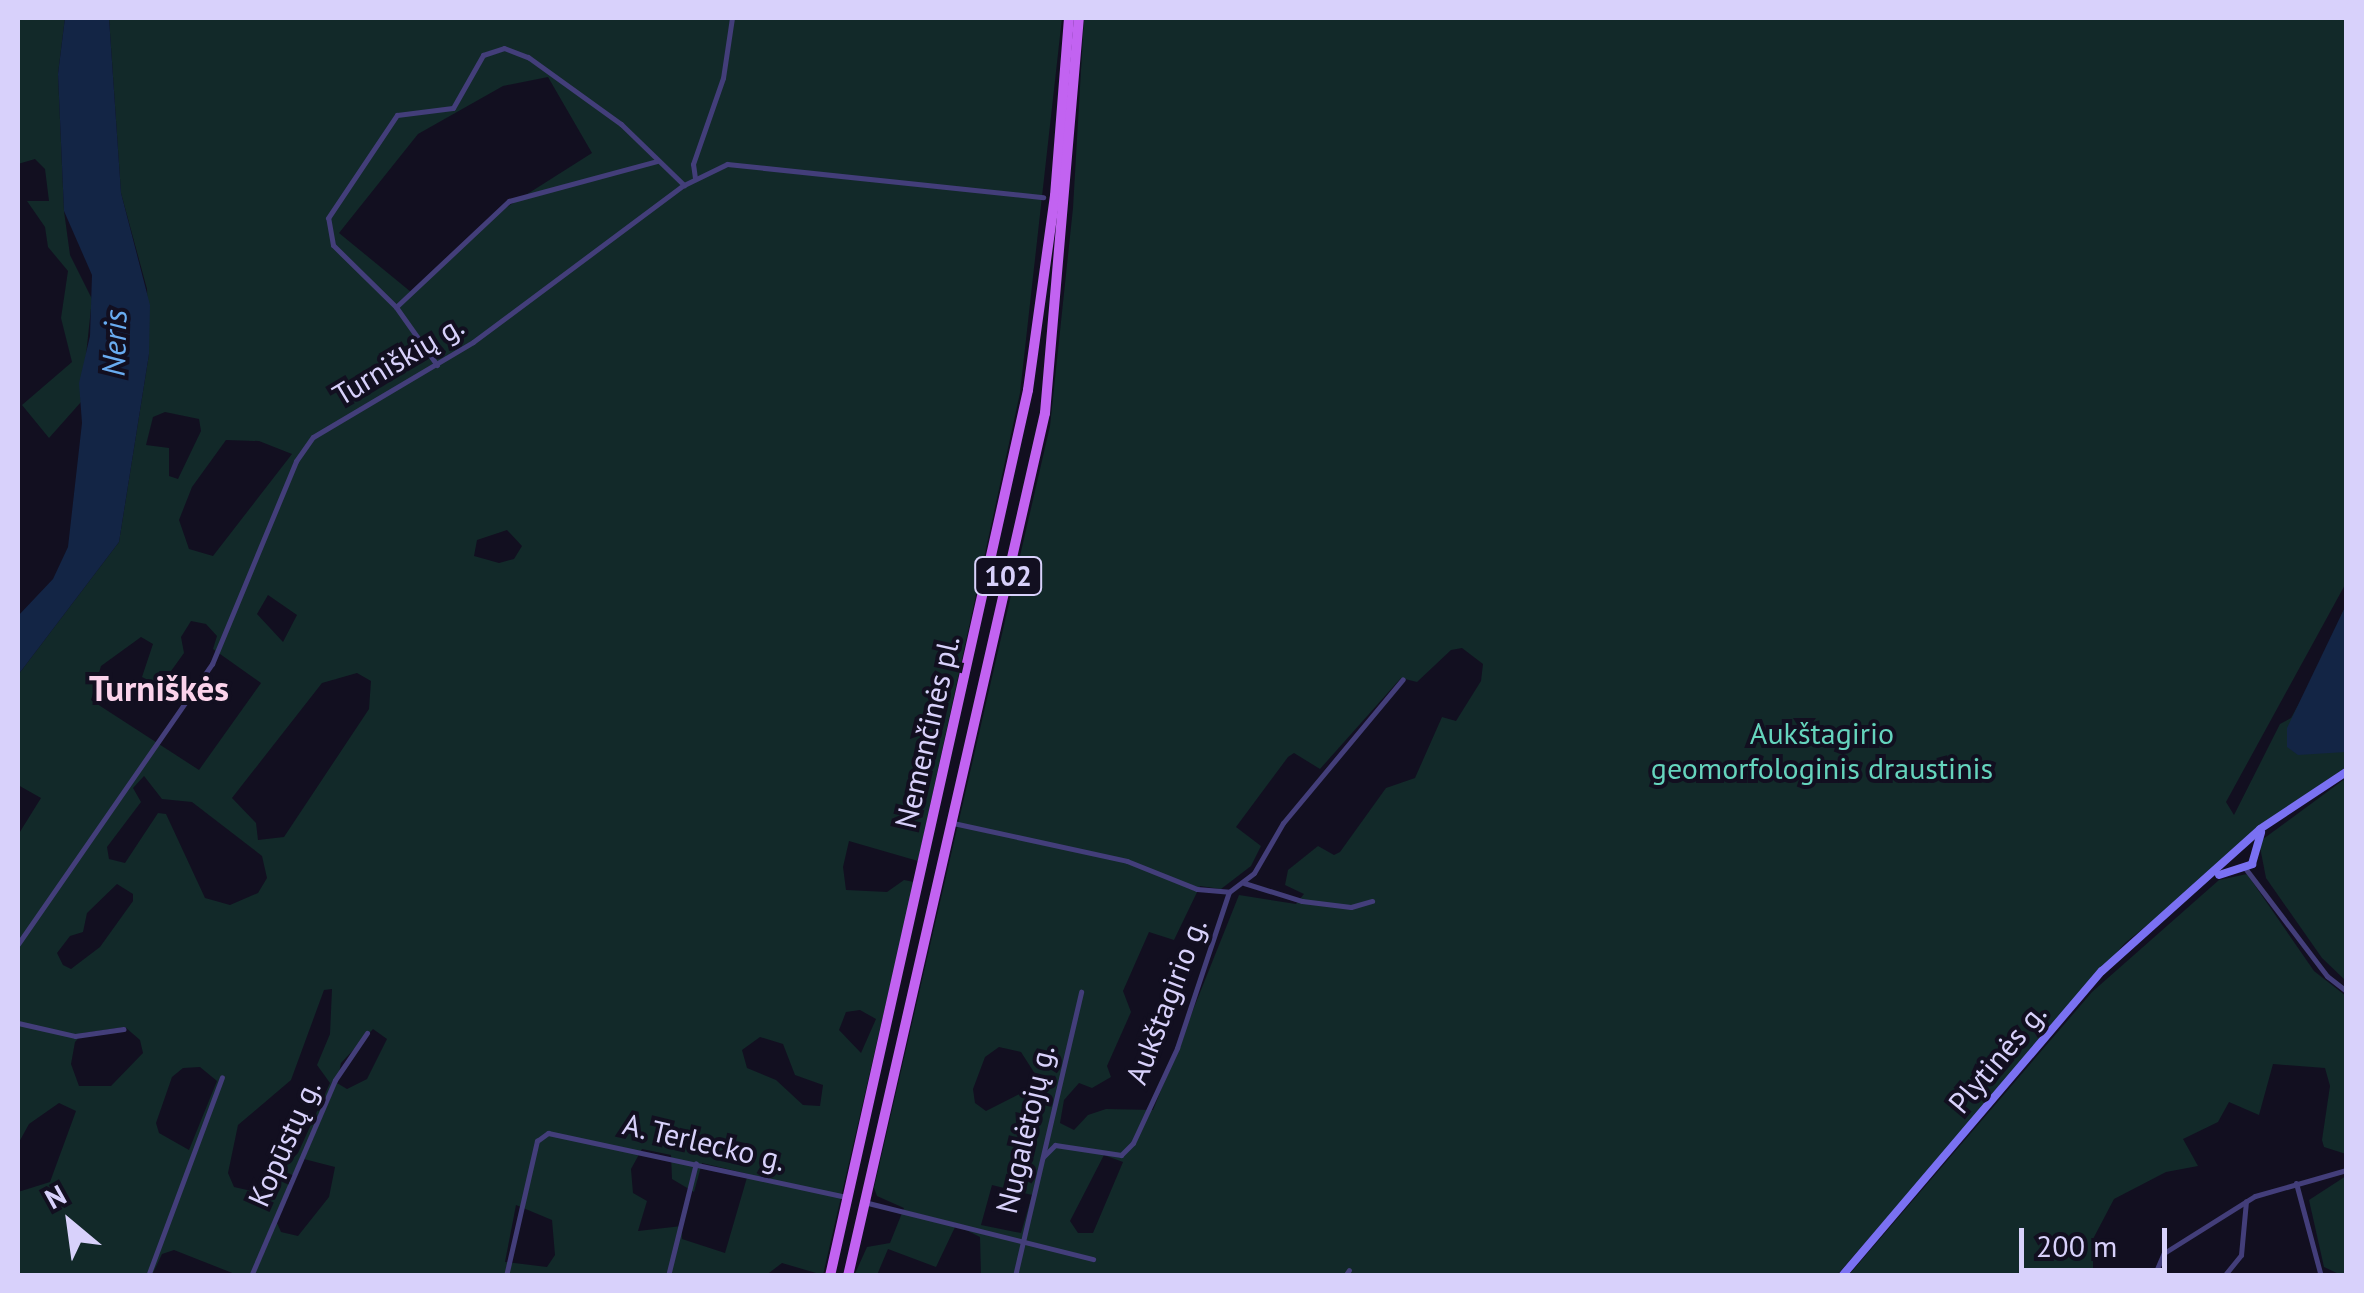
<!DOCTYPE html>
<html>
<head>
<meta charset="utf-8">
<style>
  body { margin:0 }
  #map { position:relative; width:2364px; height:1293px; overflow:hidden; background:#120f20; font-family:"PT Sans",sans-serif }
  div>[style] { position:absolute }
  .green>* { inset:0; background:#122929 }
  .water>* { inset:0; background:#132545 }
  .street>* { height:5px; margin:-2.5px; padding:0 2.5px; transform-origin:2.5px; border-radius:2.5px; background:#433e7a }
  .secondary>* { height:8px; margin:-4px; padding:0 4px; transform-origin:4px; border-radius:4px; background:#7a71f2 }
  .primary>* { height:10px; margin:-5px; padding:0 5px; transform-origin:5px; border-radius:5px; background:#c263f1 }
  span { translate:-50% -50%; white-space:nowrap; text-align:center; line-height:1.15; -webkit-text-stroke:8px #120f20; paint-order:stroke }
  .shield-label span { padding:2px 8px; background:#120f20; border:2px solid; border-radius:8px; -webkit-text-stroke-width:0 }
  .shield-label { font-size:28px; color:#d8d1fb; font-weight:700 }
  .street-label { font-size:30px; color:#d8d1fb }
  .park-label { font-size:30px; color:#65d4bd }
  .water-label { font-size:32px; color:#69acf1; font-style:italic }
  .quarter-label { font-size:35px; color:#fbd3eb; font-weight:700 }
  .frame { position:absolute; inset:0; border:20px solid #d8d1fb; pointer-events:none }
  .north { position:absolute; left:20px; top:1173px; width:100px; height:100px; -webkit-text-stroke:8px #120f20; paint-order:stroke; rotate:331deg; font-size:28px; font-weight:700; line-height:40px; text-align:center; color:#d8d1fb }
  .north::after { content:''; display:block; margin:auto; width:35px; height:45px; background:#d8d1fb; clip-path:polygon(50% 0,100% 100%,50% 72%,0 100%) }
  .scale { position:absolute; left:2019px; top:1228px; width:148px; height:45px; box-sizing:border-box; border:5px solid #d8d1fb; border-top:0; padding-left:12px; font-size:30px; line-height:35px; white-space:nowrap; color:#d8d1fb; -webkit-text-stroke:8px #120f20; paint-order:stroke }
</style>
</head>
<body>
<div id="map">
  <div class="green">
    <div style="clip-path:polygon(18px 18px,65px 18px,58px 74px,64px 211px,70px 255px,92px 299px,81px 402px,49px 438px,22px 405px,72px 362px,61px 318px,68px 271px,48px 247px,45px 227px,27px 201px,49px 201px,45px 169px,35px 159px,18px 164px)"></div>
    <div style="clip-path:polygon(evenodd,109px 18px,1062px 18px,1020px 393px,918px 861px,849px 841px,843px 867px,846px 890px,887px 892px,904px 880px,914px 882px,823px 1275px,782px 1263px,765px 1276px,240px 1276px,174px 1250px,162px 1254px,152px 1275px,18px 1275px,18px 1192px,50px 1182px,76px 1111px,59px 1103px,29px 1124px,18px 1144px,18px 835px,41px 798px,18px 785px,18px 675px,119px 542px,149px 354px,147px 289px,121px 193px,109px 18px,548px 77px,592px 153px,499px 212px,411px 292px,339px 233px,418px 134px,503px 86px,548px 77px,109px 18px,165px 412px,199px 419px,201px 431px,178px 479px,169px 476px,169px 448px,146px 445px,153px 417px,165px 412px,109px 18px,226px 440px,259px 441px,292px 454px,213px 556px,189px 549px,179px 520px,192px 487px,226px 440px,109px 18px,507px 530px,522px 546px,514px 559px,499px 563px,474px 556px,477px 540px,507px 530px,109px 18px,268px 595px,297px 615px,283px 642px,257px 614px,268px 595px,109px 18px,191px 621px,206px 624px,217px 636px,213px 649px,261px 683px,199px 770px,91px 700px,101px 666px,141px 637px,153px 644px,142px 677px,156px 684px,166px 678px,184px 653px,181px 637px,191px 621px,109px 18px,357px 673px,371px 681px,369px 709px,284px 837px,258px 840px,256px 823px,232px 798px,322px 683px,357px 673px,109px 18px,144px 776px,162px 799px,192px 802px,262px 856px,267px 878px,258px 893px,230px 905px,205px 898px,166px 814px,158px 813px,125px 863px,109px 859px,107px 847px,141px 802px,133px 788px,144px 776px,109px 18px,117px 884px,133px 894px,133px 901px,100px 947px,71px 969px,63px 965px,57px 953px,70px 936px,83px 932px,87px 913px,117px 884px,109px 18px,332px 989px,330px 1034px,317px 1065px,330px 1083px,298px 1153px,260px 1193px,234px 1187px,228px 1173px,238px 1125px,291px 1080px,324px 990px,332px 989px,109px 18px,860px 1010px,876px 1019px,861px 1053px,839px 1030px,846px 1012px,860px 1010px,109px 18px,125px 1027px,140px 1040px,143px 1053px,111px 1086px,79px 1086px,71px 1064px,75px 1042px,83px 1033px,125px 1027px,109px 18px,373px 1029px,387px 1039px,367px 1079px,347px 1089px,337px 1083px,341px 1063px,373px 1029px,109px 18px,760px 1037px,783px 1044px,795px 1075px,823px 1085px,820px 1106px,803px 1105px,776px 1080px,747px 1068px,742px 1050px,760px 1037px,109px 18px,200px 1067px,217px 1081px,189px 1150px,159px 1133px,156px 1123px,172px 1077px,183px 1068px,200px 1067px,109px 18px,642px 1149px,671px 1155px,672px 1179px,694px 1192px,702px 1163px,748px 1174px,725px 1253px,682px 1239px,682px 1226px,638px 1231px,647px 1201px,633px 1193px,631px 1169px,642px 1149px,109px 18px,300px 1158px,335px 1167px,329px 1197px,298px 1236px,281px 1232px,277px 1223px,300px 1158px,109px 18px,516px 1205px,552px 1220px,555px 1255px,547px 1267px,505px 1262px,516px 1205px)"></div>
    <div style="clip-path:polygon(evenodd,1084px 18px,2346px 18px,2346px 583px,2226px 802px,2234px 815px,2280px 724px,2291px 718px,2316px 673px,2346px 605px,2346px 767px,2255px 829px,2217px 869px,2125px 943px,1837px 1275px,981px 1275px,980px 1237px,956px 1225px,936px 1267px,888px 1249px,877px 1275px,854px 1276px,867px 1247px,890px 1243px,904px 1208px,877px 1196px,874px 1188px,1050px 426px,1073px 208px,1084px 18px,1462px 648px,1483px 664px,1481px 681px,1456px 721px,1442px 717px,1415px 778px,1386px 788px,1340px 852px,1334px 855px,1318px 846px,1288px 870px,1285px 885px,1304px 894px,1296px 904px,1239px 895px,1153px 1110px,1106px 1109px,1088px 1115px,1074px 1130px,1060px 1123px,1064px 1100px,1079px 1083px,1092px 1088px,1111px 1077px,1107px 1066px,1131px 1012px,1123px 991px,1149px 932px,1174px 940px,1200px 886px,1221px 889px,1251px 866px,1261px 846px,1236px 827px,1288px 757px,1294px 753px,1320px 769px,1401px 678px,1417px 682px,1451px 650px,1462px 648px,1084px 18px,999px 1047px,1021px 1052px,1037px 1077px,1029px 1089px,986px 1111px,975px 1103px,973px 1089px,985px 1057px,999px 1047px,1084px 18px,1104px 1155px,1123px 1162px,1093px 1233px,1078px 1233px,1070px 1221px,1104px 1155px,1084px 18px,992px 1185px,1032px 1195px,1021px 1233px,981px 1225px,992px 1185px)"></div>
    <div style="clip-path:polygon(2346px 778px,2346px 981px,2322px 958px,2266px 878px,2259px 842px)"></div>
    <div style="clip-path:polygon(2247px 874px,2314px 971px,2346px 996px,2346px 1154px,2324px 1147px,2322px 1140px,2330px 1086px,2325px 1068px,2273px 1064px,2259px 1115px,2229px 1102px,2218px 1122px,2183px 1139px,2198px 1166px,2166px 1172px,2114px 1199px,2093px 1239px,2093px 1275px,1848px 1276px,2092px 992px,2219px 880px)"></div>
    <div style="clip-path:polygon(2346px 1176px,2346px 1275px,2341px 1275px,2324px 1267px,2309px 1200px)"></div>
  </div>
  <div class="water">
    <div style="clip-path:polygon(65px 18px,109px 18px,121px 193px,150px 305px,149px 354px,119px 542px,18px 675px,18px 616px,53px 579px,68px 547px,82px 423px,79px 383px,90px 336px,92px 275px,64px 211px,58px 74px)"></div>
    <div style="clip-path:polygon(2346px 605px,2346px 752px,2298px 755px,2287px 747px,2287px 728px)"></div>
  </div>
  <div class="street">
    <div style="left:695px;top:178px;width:14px;rotate:-98deg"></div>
    <div style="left:693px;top:164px;width:91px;rotate:-70.8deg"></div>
    <div style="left:723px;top:78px;width:61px;rotate:-81.5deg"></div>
    <div style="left:396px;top:307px;width:155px;rotate:-43.2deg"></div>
    <div style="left:509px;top:201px;width:153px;rotate:-15.1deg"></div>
    <div style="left:437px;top:365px;width:71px;rotate:-125.3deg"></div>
    <div style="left:396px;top:307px;width:88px;rotate:-135.5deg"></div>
    <div style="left:333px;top:245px;width:27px;rotate:-100deg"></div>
    <div style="left:328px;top:218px;width:124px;rotate:-56.2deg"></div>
    <div style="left:397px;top:115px;width:56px;rotate:-7.1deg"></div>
    <div style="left:453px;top:108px;width:61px;rotate:-60.5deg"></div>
    <div style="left:483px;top:55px;width:22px;rotate:-18deg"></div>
    <div style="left:504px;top:48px;width:26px;rotate:21deg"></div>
    <div style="left:528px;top:57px;width:115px;rotate:35.8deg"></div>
    <div style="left:621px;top:124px;width:88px;rotate:44.1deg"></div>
    <div style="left:953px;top:823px;width:178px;rotate:12.3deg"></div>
    <div style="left:1127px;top:861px;width:75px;rotate:21.8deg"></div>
    <div style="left:1197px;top:889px;width:32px;rotate:5deg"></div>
    <div style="left:1229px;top:892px;width:31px;rotate:-37deg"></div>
    <div style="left:1254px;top:873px;width:58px;rotate:-59.9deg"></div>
    <div style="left:1283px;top:823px;width:187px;rotate:-50.2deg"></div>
    <div style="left:2245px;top:868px;width:136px;rotate:52.8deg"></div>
    <div style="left:2327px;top:976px;width:24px;rotate:38deg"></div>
    <div style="left:1244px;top:883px;width:61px;rotate:17.2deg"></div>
    <div style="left:1302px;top:901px;width:49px;rotate:7deg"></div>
    <div style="left:1351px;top:907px;width:22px;rotate:-16deg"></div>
    <div style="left:18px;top:944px;width:341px;rotate:-55.3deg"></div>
    <div style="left:212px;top:664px;width:220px;rotate:-67.5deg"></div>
    <div style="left:296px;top:461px;width:29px;rotate:-55deg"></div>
    <div style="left:313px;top:437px;width:186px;rotate:-30.7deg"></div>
    <div style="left:473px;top:342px;width:263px;rotate:-36.7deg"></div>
    <div style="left:684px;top:185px;width:48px;rotate:-26deg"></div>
    <div style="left:727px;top:164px;width:318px;rotate:6deg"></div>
    <div style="left:18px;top:1023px;width:58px;rotate:12.8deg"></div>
    <div style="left:75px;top:1036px;width:49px;rotate:-8.1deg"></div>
    <div style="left:1043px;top:1157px;width:17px;rotate:-45deg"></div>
    <div style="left:1055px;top:1145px;width:67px;rotate:8.6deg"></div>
    <div style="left:1121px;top:1155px;width:17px;rotate:-45deg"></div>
    <div style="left:1133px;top:1143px;width:105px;rotate:-65.1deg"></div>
    <div style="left:1177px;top:1048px;width:164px;rotate:-71.6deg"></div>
    <div style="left:2296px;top:1183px;width:96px;rotate:75deg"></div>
    <div style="left:868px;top:1203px;width:232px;rotate:14deg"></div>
    <div style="left:148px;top:1276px;width:212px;rotate:-69.6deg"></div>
    <div style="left:251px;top:1276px;width:213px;rotate:-66.8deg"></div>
    <div style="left:335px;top:1080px;width:57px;rotate:-55.8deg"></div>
    <div style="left:506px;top:1276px;width:139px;rotate:-77.1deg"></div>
    <div style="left:537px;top:1141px;width:14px;rotate:-36deg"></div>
    <div style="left:548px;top:1133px;width:305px;rotate:12.1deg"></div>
    <div style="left:668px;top:1276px;width:116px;rotate:-76.1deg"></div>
    <div style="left:1015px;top:1276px;width:292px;rotate:-76.9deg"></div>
    <div style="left:1345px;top:1276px;width:7px;rotate:-56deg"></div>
    <div style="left:2154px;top:1276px;width:25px;rotate:-67deg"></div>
    <div style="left:2164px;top:1253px;width:107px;rotate:-32.1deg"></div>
    <div style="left:2255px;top:1196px;width:95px;rotate:-15.9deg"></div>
    <div style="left:2224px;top:1276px;width:27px;rotate:-51deg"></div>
    <div style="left:2241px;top:1255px;width:54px;rotate:-84.7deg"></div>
  </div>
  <div class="secondary">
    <div style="left:2219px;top:875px;width:35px;rotate:-18deg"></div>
    <div style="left:2252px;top:864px;width:33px;rotate:-74deg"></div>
    <div style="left:1842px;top:1276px;width:401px;rotate:-49.6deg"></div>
    <div style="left:2102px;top:971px;width:212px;rotate:-41.9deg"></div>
    <div style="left:2260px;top:829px;width:103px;rotate:-33.5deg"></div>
  </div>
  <div class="primary">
    <div style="left:830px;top:1276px;width:908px;rotate:-77.4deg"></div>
    <div style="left:1028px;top:390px;width:196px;rotate:-82.1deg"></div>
    <div style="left:1055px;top:196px;width:179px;rotate:-85.5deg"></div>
    <div style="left:848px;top:1276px;width:885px;rotate:-77.14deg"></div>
    <div style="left:1045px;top:413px;width:396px;rotate:-85.1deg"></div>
  </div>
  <div class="shield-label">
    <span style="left:1008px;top:576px">102</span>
  </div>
  <div class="street-label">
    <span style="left:398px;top:360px;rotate:-31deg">Turniškių g.</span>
    <span style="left:927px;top:732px;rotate:-77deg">Nemenčinės pl.</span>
    <span style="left:1166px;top:1001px;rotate:-69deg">Aukštagirio g.</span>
    <span style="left:1997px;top:1058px;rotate:-50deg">Plytinės g.</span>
    <span style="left:1025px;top:1129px;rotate:-77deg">Nugalėtojų g.</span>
    <span style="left:704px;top:1142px;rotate:13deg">A. Terlecko g.</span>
    <span style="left:284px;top:1143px;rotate:-66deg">Kopūstų g.</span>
  </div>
  <div class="park-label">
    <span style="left:1822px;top:750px">Aukštagirio<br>geomorfologinis draustinis</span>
  </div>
  <div class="water-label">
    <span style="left:114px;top:343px;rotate:-88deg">Neris</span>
  </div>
  <div class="quarter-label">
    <span style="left:159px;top:688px">Turniškės</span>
  </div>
  <div class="frame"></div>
  <div class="north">N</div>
  <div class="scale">200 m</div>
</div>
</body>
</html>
